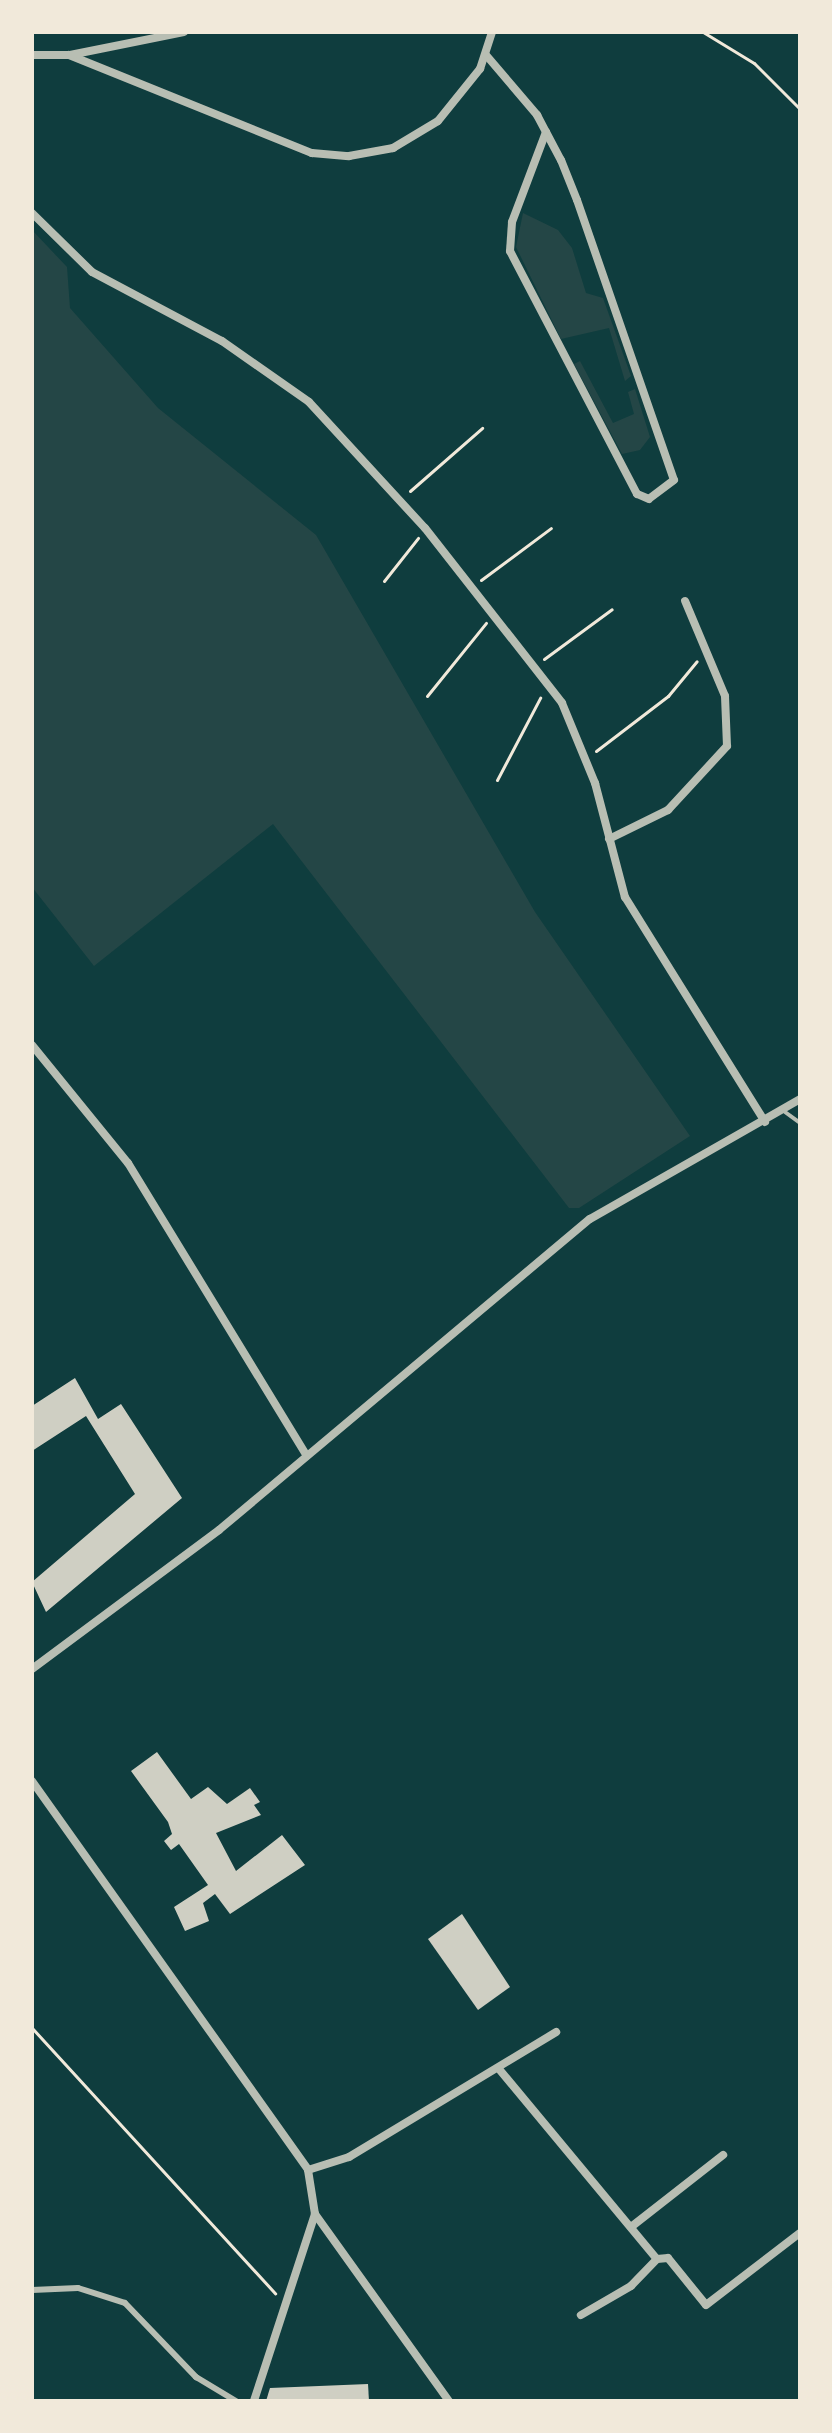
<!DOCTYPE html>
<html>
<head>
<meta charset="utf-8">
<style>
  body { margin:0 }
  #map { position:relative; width:832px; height:2433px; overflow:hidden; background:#0f3d3e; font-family:Barlow,sans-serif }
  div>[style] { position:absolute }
  .green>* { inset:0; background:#244646 }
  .building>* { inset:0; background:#cfcfc3 }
  .path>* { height:3px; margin:-1.5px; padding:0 1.5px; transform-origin:1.5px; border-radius:1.5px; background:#f1e9da }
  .service>* { height:4px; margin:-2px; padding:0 2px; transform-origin:2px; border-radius:2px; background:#b8beb3 }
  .pedestrian>* { height:6px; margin:-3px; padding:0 3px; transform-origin:3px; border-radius:3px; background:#b8beb3 }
  .minor>* { height:8px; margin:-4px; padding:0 4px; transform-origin:4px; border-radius:4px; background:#b8beb3 }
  span { translate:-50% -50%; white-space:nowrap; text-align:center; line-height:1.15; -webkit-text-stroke:6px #f1e9da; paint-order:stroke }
  .frame { position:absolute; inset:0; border:34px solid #f1e9da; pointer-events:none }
</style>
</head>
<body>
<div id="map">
  <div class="green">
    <div style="clip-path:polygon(523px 213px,558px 230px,572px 248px,586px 293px,603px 298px,631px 376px,625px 381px,609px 328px,561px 339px,516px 247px)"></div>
    <div style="clip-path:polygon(32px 230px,67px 267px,70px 308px,158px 408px,316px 535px,535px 912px,690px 1136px,579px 1208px,569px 1208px,273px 824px,94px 966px,32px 887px)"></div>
    <div style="clip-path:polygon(580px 361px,613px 423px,634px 414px,628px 392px,635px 389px,650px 437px,640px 450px,622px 454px,574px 364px)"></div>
  </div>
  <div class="building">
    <div style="clip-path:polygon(75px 1378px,98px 1419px,121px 1404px,182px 1498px,46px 1612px,32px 1582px,135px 1494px,86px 1416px,32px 1451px,32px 1406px)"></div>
    <div style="clip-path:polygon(157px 1752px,191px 1799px,208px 1787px,227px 1804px,250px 1788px,260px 1802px,254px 1805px,261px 1815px,216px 1833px,236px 1871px,282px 1835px,305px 1865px,230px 1914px,215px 1894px,203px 1903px,209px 1921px,185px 1931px,174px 1907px,208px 1885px,179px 1844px,171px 1850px,164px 1841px,172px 1834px,168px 1822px,131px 1771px)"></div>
    <div style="clip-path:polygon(462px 1914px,510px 1987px,478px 2010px,428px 1939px)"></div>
    <div style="clip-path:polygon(368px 2384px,369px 2401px,266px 2401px,270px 2388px)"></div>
  </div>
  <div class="path">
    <div style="left:703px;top:32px;width:60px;rotate:31.3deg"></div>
    <div style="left:754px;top:63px;width:65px;rotate:45deg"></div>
    <div style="left:410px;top:491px;width:96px;rotate:-41.2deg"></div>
    <div style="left:481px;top:580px;width:87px;rotate:-36.6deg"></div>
    <div style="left:384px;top:581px;width:55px;rotate:-51.7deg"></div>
    <div style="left:544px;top:659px;width:84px;rotate:-36.3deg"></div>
    <div style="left:427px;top:696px;width:94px;rotate:-51.1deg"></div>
    <div style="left:596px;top:751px;width:91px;rotate:-37.4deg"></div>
    <div style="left:668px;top:696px;width:45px;rotate:-50.4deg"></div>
    <div style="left:497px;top:780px;width:93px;rotate:-62.3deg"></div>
    <div style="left:32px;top:2028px;width:360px;rotate:47.5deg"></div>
  </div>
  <div class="service">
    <div style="left:785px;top:1112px;width:19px;rotate:36deg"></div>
  </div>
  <div class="pedestrian">
    <div style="left:32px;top:2290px;width:46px;rotate:-2.5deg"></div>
    <div style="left:78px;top:2288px;width:49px;rotate:17.7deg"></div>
    <div style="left:125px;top:2303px;width:103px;rotate:46.2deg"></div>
    <div style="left:196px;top:2377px;width:47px;rotate:31deg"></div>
  </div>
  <div class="minor">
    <div style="left:32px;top:55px;width:37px"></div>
    <div style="left:69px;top:55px;width:262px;rotate:22deg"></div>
    <div style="left:312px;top:153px;width:37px;rotate:5deg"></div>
    <div style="left:349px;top:156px;width:45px;rotate:-10.3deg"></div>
    <div style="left:393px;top:148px;width:52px;rotate:-31deg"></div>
    <div style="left:438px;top:121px;width:67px;rotate:-51.1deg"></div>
    <div style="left:480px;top:69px;width:39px;rotate:-72deg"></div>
    <div style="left:70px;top:55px;width:116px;rotate:-11.4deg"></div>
    <div style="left:486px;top:55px;width:79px;rotate:49.6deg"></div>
    <div style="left:537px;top:115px;width:19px;rotate:62deg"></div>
    <div style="left:546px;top:132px;width:32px;rotate:62deg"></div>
    <div style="left:561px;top:160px;width:43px;rotate:68.2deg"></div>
    <div style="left:577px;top:200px;width:296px;rotate:70.9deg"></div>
    <div style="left:674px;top:480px;width:31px;rotate:143deg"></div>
    <div style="left:649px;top:499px;width:13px;rotate:-157deg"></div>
    <div style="left:637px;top:494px;width:274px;rotate:-117.6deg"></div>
    <div style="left:510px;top:251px;width:29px;rotate:-86deg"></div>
    <div style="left:512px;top:222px;width:96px;rotate:-69.3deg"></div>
    <div style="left:32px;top:213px;width:84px;rotate:44.5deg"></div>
    <div style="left:92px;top:272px;width:147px;rotate:28deg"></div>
    <div style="left:222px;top:341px;width:106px;rotate:35deg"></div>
    <div style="left:309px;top:402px;width:171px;rotate:47.4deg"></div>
    <div style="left:425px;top:528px;width:222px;rotate:51.9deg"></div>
    <div style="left:562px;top:703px;width:87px;rotate:67.6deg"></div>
    <div style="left:595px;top:783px;width:118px;rotate:75.3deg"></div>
    <div style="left:625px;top:897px;width:265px;rotate:58.1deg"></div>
    <div style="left:609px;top:839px;width:66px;rotate:-26.2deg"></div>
    <div style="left:668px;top:810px;width:87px;rotate:-47.3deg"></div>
    <div style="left:727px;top:746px;width:50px;rotate:-92.3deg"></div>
    <div style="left:725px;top:696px;width:103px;rotate:-112.8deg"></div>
    <div style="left:32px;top:1045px;width:152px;rotate:50.9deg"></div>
    <div style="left:128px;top:1163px;width:343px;rotate:58.6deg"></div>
    <div style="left:32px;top:1669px;width:233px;rotate:-36.6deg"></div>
    <div style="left:219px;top:1530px;width:484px;rotate:-40deg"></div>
    <div style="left:590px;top:1219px;width:242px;rotate:-29.7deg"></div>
    <div style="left:32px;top:1781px;width:477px;rotate:54.6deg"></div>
    <div style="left:308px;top:2170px;width:45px;rotate:81deg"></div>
    <div style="left:315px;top:2214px;width:197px;rotate:108.1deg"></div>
    <div style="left:499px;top:2069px;width:247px;rotate:50.3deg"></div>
    <div style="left:657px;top:2259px;width:37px;rotate:134deg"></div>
    <div style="left:631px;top:2286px;width:58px;rotate:149.9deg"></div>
    <div style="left:308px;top:2170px;width:43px;rotate:-17.6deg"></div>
    <div style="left:349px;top:2157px;width:242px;rotate:-31.1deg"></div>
    <div style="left:315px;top:2214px;width:230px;rotate:54.4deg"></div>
    <div style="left:631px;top:2227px;width:117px;rotate:-38deg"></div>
    <div style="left:657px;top:2259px;width:11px;rotate:-5deg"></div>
    <div style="left:668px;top:2258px;width:60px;rotate:51deg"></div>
    <div style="left:706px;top:2305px;width:118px;rotate:-37.5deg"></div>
  </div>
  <div class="frame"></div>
</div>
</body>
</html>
